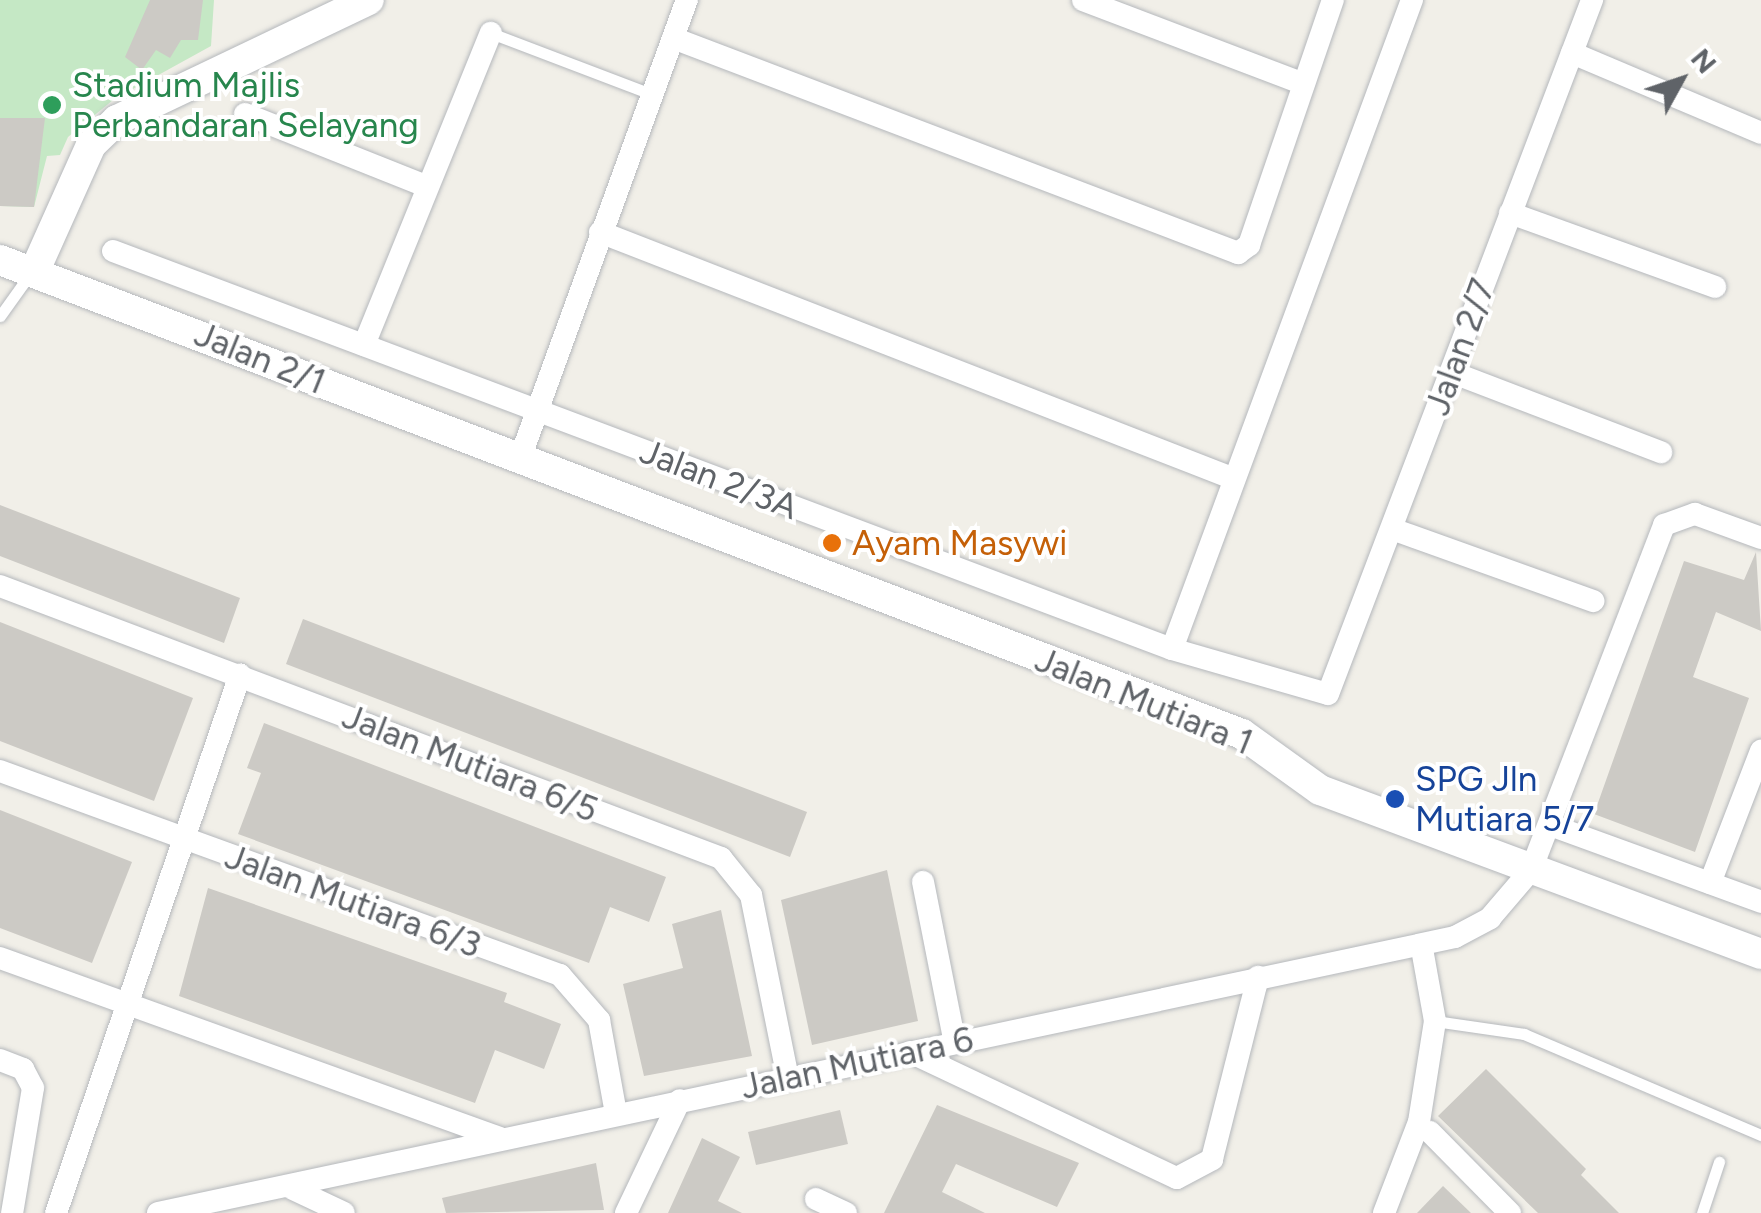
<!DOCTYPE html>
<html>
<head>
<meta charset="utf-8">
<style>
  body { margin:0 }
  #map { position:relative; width:1761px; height:1213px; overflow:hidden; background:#f1efe8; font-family:Figtree,sans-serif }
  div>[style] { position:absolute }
  .green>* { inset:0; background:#c5e8c5 }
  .building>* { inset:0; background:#cccac5 }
  .roads { filter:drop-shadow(0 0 2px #b5b8bc) drop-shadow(0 0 2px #b5b8bc) }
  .lane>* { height:11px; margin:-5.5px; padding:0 5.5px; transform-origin:5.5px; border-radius:5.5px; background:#fff }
  .street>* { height:22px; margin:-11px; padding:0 11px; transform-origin:11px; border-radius:11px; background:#fff }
  .secondary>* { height:30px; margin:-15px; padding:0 15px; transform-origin:15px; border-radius:15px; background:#fff }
  .dots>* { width:28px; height:28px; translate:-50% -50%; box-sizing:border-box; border:5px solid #fff; border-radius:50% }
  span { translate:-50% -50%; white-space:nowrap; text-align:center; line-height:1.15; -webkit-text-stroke:8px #fff; paint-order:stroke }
  .leisure-label { font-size:35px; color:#27864d }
  .left { translate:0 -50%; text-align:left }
  .street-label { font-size:35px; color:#5f6368 }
  .food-label { font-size:35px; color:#c56008 }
  .transit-label { font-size:35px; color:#164399 }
  .north { position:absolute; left:1631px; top:30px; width:100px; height:100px; -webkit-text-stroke:8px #fff; paint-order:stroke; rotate:50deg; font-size:28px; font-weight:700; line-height:40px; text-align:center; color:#5f6368 }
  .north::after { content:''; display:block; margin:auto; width:35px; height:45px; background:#5f6368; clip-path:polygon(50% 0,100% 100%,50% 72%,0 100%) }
</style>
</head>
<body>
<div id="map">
  <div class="green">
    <div style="clip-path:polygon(0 0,214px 0,211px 46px,113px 100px,68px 137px,60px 155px,47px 156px,34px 207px,0 206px)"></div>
  </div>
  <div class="building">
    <div style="clip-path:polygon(150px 0,203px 0,198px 40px,181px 40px,170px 58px,156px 50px,142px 70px,125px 57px)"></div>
    <div style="clip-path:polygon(0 118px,45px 118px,34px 207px,0 206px)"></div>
    <div style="clip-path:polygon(0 505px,240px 598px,224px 643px,0 556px)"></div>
    <div style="clip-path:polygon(1756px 552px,1761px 631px,1716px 612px,1693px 677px,1749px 698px,1695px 852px,1594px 814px,1684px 561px,1744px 580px)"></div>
    <div style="clip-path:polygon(303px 619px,807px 812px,790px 857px,286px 664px)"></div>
    <div style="clip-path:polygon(0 622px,193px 698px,154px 801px,0 741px)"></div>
    <div style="clip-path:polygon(264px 723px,666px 877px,649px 922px,610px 907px,589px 963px,238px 834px,261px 773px,247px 768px)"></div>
    <div style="clip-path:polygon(0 810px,132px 862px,92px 963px,0 928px)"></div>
    <div style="clip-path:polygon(887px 870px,918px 1021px,812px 1045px,781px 900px)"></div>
    <div style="clip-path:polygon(208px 888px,507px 993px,504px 1002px,561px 1024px,544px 1069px,495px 1050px,475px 1103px,179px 996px)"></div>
    <div style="clip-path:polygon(721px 910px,752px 1056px,644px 1076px,623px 984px,683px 968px,672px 924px)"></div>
    <div style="clip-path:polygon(1486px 1069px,1586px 1169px,1581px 1175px,1619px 1213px,1538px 1213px,1438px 1116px)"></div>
    <div style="clip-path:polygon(937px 1105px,1079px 1163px,1057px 1207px,956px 1164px,942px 1192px,985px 1213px,884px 1213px)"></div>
    <div style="clip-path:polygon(840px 1110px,848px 1144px,756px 1165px,748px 1132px)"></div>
    <div style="clip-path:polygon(702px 1138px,740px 1157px,718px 1201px,742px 1213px,668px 1213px)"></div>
    <div style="clip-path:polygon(596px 1163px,604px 1210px,446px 1213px,442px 1198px)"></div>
    <div style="clip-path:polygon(1443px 1186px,1471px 1213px,1417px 1213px)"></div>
  </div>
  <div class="roads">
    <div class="lane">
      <div style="left:491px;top:33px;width:171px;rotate:20.9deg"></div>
      <div style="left:0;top:316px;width:52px;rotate:-54.5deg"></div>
      <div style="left:1435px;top:1021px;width:90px;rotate:8.3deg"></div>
      <div style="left:1524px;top:1034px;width:258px;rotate:23.1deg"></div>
      <div style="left:1702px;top:1213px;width:54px;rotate:-71.6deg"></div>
    </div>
    <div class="street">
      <div style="left:1083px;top:0;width:236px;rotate:20.8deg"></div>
      <div style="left:673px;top:38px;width:605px;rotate:20.83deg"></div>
      <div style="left:1238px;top:253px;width:14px;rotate:-36deg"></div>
      <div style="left:1249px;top:245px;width:259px;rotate:-71.1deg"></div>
      <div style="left:1572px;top:53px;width:205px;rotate:22.9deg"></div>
      <div style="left:245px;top:114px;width:195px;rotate:21.7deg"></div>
      <div style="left:1510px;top:213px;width:218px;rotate:19.8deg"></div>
      <div style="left:600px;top:232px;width:678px;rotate:21.27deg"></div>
      <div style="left:113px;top:251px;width:1131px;rotate:20.6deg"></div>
      <div style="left:1172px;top:649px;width:162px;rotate:16.1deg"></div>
      <div style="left:1328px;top:694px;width:743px;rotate:-69.17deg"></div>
      <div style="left:364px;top:345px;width:337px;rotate:-67.9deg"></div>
      <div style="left:1451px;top:372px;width:225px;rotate:20.9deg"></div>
      <div style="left:519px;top:461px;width:491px;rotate:-70deg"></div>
      <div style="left:1392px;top:529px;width:214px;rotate:19.7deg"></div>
      <div style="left:0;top:586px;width:771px;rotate:20.67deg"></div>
      <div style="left:721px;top:858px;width:48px;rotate:51deg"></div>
      <div style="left:751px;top:895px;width:187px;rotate:78.6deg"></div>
      <div style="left:1172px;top:649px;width:692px;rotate:-69.71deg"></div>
      <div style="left:0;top:771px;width:596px;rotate:20.02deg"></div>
      <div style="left:560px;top:975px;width:60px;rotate:49.1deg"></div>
      <div style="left:599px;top:1020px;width:96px;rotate:79.7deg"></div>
      <div style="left:1550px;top:825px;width:225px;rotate:20deg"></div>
      <div style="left:923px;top:882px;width:164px;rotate:78.8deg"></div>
      <div style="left:1710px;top:883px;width:142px;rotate:-68.9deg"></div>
      <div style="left:0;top:958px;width:531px;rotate:19.8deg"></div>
      <div style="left:910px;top:1052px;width:295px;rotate:25.3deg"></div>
      <div style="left:1177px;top:1178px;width:40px;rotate:-28deg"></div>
      <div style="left:1212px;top:1159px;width:188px;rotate:-75.8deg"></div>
      <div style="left:0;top:1060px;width:25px;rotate:21deg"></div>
      <div style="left:23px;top:1069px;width:21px;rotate:62deg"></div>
      <div style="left:33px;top:1088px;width:127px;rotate:99.5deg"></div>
      <div style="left:1430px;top:1132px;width:114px;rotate:45.4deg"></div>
      <div style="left:293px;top:1189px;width:56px;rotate:25.2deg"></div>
      <div style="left:816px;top:1199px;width:33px;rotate:25deg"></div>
      <div style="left:56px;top:1213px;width:569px;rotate:-71.12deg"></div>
      <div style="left:158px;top:1213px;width:1326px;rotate:-12.01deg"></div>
      <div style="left:1455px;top:937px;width:40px;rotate:-28deg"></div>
      <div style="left:1490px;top:918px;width:63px;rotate:-49.5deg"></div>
      <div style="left:1531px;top:870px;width:370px;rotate:-68.9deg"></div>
      <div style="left:1664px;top:525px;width:33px;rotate:-20deg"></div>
      <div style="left:1695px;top:514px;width:70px;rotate:20deg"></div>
      <div style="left:626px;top:1213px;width:125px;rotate:-64.5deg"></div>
      <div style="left:1384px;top:1213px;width:97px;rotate:-69deg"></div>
      <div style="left:1419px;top:1122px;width:102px;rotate:-81deg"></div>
      <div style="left:1435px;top:1021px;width:73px;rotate:-100.2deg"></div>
    </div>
    <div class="secondary">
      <div style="left:0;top:260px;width:1329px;rotate:20.89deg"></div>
      <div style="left:1242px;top:734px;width:96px;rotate:35.7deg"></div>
      <div style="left:1320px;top:790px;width:471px;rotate:20.4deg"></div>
      <div style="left:36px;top:268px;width:135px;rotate:-65.9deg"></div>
      <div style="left:91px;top:145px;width:36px;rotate:-44deg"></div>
      <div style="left:117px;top:120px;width:279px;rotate:-25.5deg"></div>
    </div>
  </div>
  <div class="dots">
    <div style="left:52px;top:105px;background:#2e9e5b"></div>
    <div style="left:832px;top:543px;background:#e8710a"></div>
    <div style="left:1395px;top:799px;background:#1a4fb4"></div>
  </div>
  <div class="leisure-label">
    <span class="left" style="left:72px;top:105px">Stadium Majlis<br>Perbandaran Selayang</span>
  </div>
  <div class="street-label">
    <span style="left:1460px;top:347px;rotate:-70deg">Jalan 2/7</span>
    <span style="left:260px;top:358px;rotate:22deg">Jalan 2/1</span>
    <span style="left:719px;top:479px;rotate:21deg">Jalan 2/3A</span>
    <span style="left:1144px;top:701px;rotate:22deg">Jalan Mutiara 1</span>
    <span style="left:470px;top:763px;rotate:21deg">Jalan Mutiara 6/5</span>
    <span style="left:353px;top:901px;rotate:20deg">Jalan Mutiara 6/3</span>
    <span style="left:857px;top:1063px;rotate:-12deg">Jalan Mutiara 6</span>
  </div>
  <div class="food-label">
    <span class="left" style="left:852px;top:543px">Ayam Masywi</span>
  </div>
  <div class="transit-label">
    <span class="left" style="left:1415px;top:799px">SPG Jln<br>Mutiara 5/7</span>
  </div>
  <div class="north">N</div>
</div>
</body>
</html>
